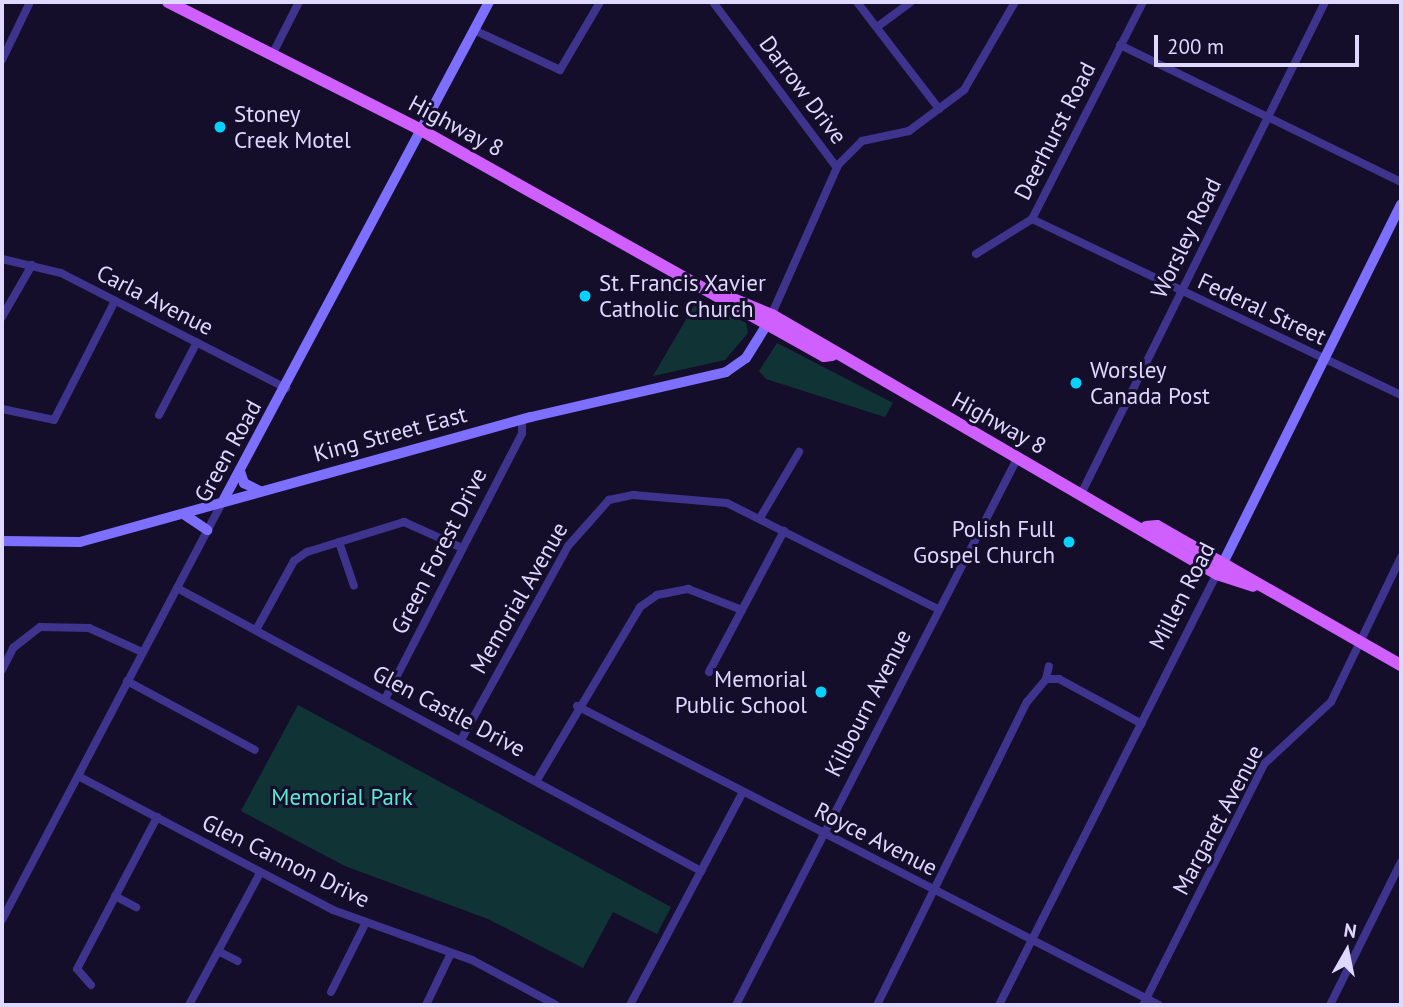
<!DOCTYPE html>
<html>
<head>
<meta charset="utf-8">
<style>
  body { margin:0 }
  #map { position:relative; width:1403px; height:1007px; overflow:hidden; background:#150e2b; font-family:"PT Sans",sans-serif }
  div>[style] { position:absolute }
  .green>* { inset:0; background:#103436 }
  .street>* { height:8px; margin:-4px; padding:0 4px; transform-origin:4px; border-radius:4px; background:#3e348e }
  .secondary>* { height:10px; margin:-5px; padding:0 5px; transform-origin:5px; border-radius:5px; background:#7d6fff }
  .primary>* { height:12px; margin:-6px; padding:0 6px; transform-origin:6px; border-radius:6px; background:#cf5fff }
  .dots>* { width:19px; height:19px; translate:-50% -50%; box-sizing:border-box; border:4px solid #150e2b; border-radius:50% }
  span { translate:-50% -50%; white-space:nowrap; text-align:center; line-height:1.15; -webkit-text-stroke:6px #150e2b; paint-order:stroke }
  .street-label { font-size:23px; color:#dfd8ff }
  .poi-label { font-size:23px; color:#dfd8ff }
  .left { translate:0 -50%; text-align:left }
  .right { translate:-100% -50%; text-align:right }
  .park-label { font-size:23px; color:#57ecd2 }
  .frame { position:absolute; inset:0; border:4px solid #dfd8ff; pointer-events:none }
  .north { position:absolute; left:1312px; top:916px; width:70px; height:70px; -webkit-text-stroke:5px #150e2b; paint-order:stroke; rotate:9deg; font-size:19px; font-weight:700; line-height:28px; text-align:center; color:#dfd8ff }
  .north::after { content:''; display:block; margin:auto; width:24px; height:32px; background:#dfd8ff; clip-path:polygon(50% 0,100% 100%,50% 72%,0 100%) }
  .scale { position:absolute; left:1154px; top:35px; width:205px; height:32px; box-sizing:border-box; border:4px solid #dfd8ff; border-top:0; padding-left:9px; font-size:21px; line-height:24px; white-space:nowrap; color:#dfd8ff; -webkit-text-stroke:5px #150e2b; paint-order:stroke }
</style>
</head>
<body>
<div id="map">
  <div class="green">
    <div style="clip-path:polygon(698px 299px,746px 323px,748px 333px,725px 360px,653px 376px)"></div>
    <div style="clip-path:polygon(777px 343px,893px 403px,885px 417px,766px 379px,759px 371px)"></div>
    <div style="clip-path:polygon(298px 705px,671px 907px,657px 934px,613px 912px,583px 968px,488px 919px,345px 866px,241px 811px)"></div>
  </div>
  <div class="street">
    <div style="left:713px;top:2px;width:207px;rotate:53.2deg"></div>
    <div style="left:857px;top:2px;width:135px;rotate:52.5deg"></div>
    <div style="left:877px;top:27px;width:42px;rotate:-36.3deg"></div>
    <div style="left:474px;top:30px;width:95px;rotate:24.9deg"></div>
    <div style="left:560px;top:70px;width:79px;rotate:-59.5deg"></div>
    <div style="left:1120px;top:45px;width:313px;rotate:26deg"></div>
    <div style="left:272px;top:55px;width:59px;rotate:-63deg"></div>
    <div style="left:2px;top:60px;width:64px;rotate:-64.2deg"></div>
    <div style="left:1032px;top:219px;width:409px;rotate:25.5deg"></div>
    <div style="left:976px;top:254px;width:66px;rotate:-32deg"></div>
    <div style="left:1032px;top:219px;width:244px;rotate:-62.9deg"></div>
    <div style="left:2px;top:259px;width:61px;rotate:13.3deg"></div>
    <div style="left:61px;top:273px;width:253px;rotate:27.1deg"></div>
    <div style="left:2px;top:317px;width:60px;rotate:-60deg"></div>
    <div style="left:770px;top:318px;width:167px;rotate:-66deg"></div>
    <div style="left:838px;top:165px;width:34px;rotate:-45deg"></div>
    <div style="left:862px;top:141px;width:48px;rotate:-12deg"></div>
    <div style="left:909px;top:131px;width:69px;rotate:-36.7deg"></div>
    <div style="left:964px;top:90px;width:102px;rotate:-59.9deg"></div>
    <div style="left:2px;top:409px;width:53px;rotate:11.9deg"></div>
    <div style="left:54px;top:420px;width:134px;rotate:-62.9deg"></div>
    <div style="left:159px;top:415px;width:82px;rotate:-62.5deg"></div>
    <div style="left:1082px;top:492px;width:547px;rotate:-63.62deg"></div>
    <div style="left:760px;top:518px;width:77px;rotate:-59.4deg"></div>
    <div style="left:339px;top:542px;width:46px;rotate:71.2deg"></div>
    <div style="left:177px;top:588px;width:596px;rotate:28.37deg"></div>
    <div style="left:256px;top:630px;width:79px;rotate:-61.2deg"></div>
    <div style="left:294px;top:561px;width:16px;rotate:-35deg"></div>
    <div style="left:307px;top:552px;width:102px;rotate:-17.2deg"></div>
    <div style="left:404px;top:522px;width:64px;rotate:24.1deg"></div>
    <div style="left:2px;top:670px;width:25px;rotate:-63deg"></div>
    <div style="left:13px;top:648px;width:34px;rotate:-38deg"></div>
    <div style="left:40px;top:627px;width:49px;rotate:1.2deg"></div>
    <div style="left:89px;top:628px;width:58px;rotate:24.4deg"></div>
    <div style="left:709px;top:672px;width:160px;rotate:-62deg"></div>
    <div style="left:1046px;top:679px;width:13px"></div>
    <div style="left:1059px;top:679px;width:94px;rotate:28.5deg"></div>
    <div style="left:1046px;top:679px;width:13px;rotate:-77deg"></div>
    <div style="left:127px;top:681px;width:145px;rotate:28.3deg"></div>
    <div style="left:385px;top:699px;width:299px;rotate:-62.7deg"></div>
    <div style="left:522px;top:433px;width:13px;rotate:-90deg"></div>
    <div style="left:577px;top:706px;width:654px;rotate:27.19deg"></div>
    <div style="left:461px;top:740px;width:222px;rotate:-61.1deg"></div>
    <div style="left:568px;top:546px;width:62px;rotate:-48.3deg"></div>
    <div style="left:609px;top:500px;width:25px;rotate:-12deg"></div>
    <div style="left:633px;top:495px;width:94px;rotate:4.9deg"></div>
    <div style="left:727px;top:503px;width:236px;rotate:26.7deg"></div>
    <div style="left:78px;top:776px;width:288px;rotate:27.7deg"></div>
    <div style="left:333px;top:910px;width:148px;rotate:19.8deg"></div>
    <div style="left:472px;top:960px;width:95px;rotate:28.2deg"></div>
    <div style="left:537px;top:780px;width:201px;rotate:-59.2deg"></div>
    <div style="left:640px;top:607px;width:21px;rotate:-35deg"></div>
    <div style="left:657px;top:595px;width:32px;rotate:-11deg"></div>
    <div style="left:688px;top:589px;width:58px;rotate:21.3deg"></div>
    <div style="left:115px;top:896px;width:24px;rotate:28deg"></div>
    <div style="left:2px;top:920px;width:474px;rotate:-62.2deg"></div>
    <div style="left:218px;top:951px;width:22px;rotate:27deg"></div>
    <div style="left:91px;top:985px;width:21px;rotate:-131deg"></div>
    <div style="left:77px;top:969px;width:172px;rotate:-62.2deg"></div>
    <div style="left:331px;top:992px;width:78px;rotate:-63.4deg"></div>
    <div style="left:189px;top:1005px;width:150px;rotate:-61.7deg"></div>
    <div style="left:426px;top:1005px;width:58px;rotate:-64.3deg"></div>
    <div style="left:630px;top:1005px;width:241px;rotate:-62.1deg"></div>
    <div style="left:736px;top:1005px;width:616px;rotate:-62.77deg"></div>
    <div style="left:877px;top:1005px;width:338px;rotate:-63.7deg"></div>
    <div style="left:1027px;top:702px;width:30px;rotate:-50deg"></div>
    <div style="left:999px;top:1005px;width:483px;rotate:-63.2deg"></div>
    <div style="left:1143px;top:1005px;width:270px;rotate:-63.3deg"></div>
    <div style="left:1264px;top:764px;width:91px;rotate:-42.8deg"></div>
    <div style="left:1331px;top:702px;width:161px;rotate:-64.2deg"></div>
    <div style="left:1330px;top:1005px;width:160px;rotate:-63.6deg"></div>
  </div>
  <div class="secondary">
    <div style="left:240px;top:471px;width:13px;rotate:72deg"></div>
    <div style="left:244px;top:483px;width:18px;rotate:27deg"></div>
    <div style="left:223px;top:501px;width:565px;rotate:-61.94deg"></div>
    <div style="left:185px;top:515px;width:27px;rotate:34deg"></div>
    <div style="left:2px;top:541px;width:78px;rotate:0.7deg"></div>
    <div style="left:80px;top:542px;width:468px;rotate:-15.5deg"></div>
    <div style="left:531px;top:417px;width:200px;rotate:-13deg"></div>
    <div style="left:726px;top:372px;width:24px;rotate:-35deg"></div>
    <div style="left:746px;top:358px;width:40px;rotate:-58deg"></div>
    <div style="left:1220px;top:569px;width:407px;rotate:-63.6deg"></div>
  </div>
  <div class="primary">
    <div style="left:168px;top:2px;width:284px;rotate:26.8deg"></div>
    <div style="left:421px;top:130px;width:462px;rotate:29.3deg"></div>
    <div style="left:824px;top:356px;width:8px;rotate:-7deg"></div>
    <div style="left:721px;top:294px;width:55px;rotate:22.4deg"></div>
    <div style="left:772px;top:315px;width:515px;rotate:30.2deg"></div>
    <div style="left:1217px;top:574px;width:38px;rotate:18deg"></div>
    <div style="left:1146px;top:527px;width:11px;rotate:-5deg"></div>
    <div style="left:1157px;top:526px;width:281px;rotate:29.7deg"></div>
  </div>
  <div class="dots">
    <div style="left:220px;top:127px;background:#04d3ff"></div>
    <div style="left:585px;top:296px;background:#04d3ff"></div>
    <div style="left:1076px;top:383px;background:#04d3ff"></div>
    <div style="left:1069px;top:542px;background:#04d3ff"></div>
    <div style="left:821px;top:692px;background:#04d3ff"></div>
  </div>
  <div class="street-label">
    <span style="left:803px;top:90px;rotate:53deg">Darrow Drive</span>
    <span style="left:456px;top:126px;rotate:28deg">Highway 8</span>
    <span style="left:1055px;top:131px;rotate:-63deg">Deerhurst Road</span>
    <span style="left:1186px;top:238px;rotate:-64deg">Worsley Road</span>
    <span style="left:155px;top:300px;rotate:27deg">Carla Avenue</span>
    <span style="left:1262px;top:309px;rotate:25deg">Federal Street</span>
    <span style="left:999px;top:423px;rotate:29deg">Highway 8</span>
    <span style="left:390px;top:434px;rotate:-15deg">King Street East</span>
    <span style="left:228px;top:451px;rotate:-61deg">Green Road</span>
    <span style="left:439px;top:551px;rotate:-63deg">Green Forest Drive</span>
    <span style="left:1182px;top:596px;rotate:-63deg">Millen Road</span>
    <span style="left:519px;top:598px;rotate:-60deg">Memorial Avenue</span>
    <span style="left:868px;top:703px;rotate:-63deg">Kilbourn Avenue</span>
    <span style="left:449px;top:711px;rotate:28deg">Glen Castle Drive</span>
    <span style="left:1218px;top:820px;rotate:-62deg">Margaret Avenue</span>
    <span style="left:876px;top:839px;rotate:27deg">Royce Avenue</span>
    <span style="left:286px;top:861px;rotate:26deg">Glen Cannon Drive</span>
  </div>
  <div class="poi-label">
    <span class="left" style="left:234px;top:127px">Stoney<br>Creek Motel</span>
    <span class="left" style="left:599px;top:296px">St. Francis Xavier<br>Catholic Church</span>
    <span class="left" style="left:1090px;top:383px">Worsley<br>Canada Post</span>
    <span class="right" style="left:1055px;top:542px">Polish Full<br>Gospel Church</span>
    <span class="right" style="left:807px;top:692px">Memorial<br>Public School</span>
  </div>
  <div class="park-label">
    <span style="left:342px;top:797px">Memorial Park</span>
  </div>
  <div class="frame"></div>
  <div class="north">N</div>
  <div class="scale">200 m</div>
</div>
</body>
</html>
